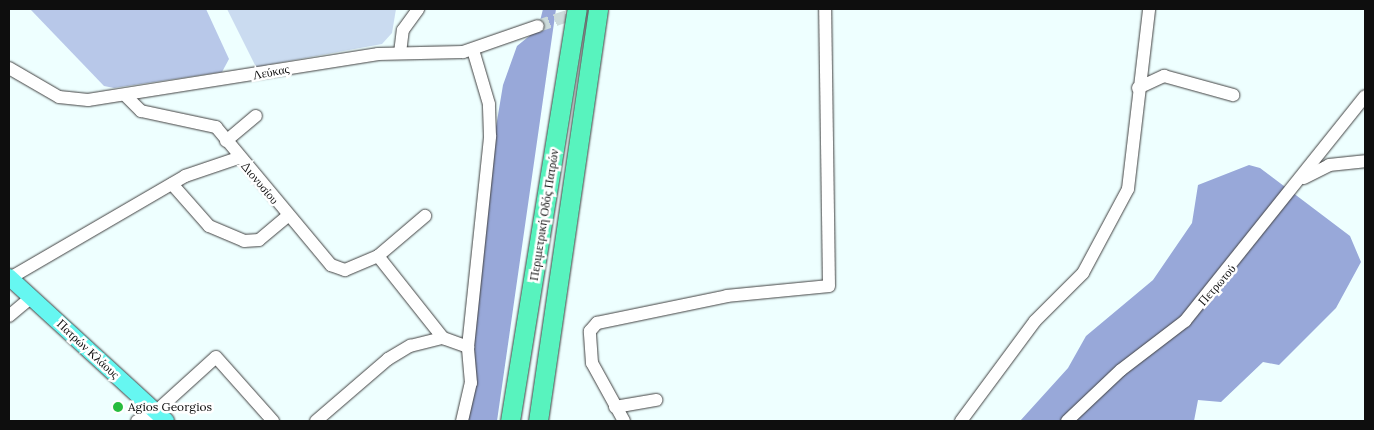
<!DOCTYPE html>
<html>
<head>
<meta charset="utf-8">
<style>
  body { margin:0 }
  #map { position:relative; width:1374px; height:430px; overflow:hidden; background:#eff; font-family:Lora,serif }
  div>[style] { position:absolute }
  .green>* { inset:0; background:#b8c8e9 }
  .forest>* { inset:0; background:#98a8d9 }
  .pitch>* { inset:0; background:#cadbf0 }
  .minor-tunnel>* { height:12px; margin-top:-6px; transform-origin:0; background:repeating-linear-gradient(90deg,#ccdbdb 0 12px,transparent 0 18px) }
  .roads { filter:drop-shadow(0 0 1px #414141) drop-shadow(0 0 1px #414141) }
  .minor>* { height:12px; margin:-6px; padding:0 6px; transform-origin:6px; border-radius:6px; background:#fff }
  .major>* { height:16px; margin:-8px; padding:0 8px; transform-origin:8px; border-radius:8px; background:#66f7f1 }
  .highway>* { height:19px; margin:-9.5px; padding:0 9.5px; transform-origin:9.5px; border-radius:9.5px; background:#58f3be }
  .dots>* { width:14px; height:14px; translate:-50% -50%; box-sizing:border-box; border:2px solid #fff; border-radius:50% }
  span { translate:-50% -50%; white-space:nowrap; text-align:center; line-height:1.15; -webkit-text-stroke:5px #fff; paint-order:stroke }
  .street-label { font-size:12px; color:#0e0e0e }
  .poi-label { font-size:12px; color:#0e0e0e }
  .left { translate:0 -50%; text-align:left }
  .frame { position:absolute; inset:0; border:10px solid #0e0e0e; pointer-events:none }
</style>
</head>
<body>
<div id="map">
  <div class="green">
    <div style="clip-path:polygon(206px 9px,229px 59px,222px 72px,114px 88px,104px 86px,31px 10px)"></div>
  </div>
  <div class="forest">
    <div style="clip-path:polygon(543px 9px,556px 9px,497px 421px,467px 421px,491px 157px,503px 85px,517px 46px,538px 29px)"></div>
    <div style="clip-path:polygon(1249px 165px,1260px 168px,1350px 236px,1361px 262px,1336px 308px,1279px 365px,1263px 362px,1221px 402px,1198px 400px,1194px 421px,1020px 421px,1068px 368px,1086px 336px,1153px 280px,1192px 223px,1198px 185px)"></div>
  </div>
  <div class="pitch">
    <div style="clip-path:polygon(227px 9px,396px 9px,392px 33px,382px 44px,256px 67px)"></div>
  </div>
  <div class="minor-tunnel">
    <div style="left:538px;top:26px;width:53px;rotate:-18.8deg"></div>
  </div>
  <div class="roads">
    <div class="minor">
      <div style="left:400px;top:53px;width:23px;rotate:-83deg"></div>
      <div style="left:403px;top:30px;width:26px;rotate:-54deg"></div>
      <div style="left:9px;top:68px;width:58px;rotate:30.1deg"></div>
      <div style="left:59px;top:97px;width:29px;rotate:6deg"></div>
      <div style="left:88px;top:100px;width:294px;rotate:-9deg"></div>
      <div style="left:378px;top:54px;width:85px;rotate:-1.3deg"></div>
      <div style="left:463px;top:52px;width:79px;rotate:-19.1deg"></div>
      <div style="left:1138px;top:88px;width:29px;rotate:-25deg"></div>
      <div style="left:1164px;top:76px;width:72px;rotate:15.4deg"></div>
      <div style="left:125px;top:95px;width:23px;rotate:45deg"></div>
      <div style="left:141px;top:111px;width:77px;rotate:12deg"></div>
      <div style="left:216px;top:127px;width:180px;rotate:50.2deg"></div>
      <div style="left:331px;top:265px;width:15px;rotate:20deg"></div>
      <div style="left:345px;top:270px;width:36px;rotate:-23deg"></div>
      <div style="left:378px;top:256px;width:105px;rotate:51.6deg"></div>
      <div style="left:443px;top:338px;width:27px;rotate:20deg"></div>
      <div style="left:226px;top:141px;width:39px;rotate:-40deg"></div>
      <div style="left:1304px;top:178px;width:28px;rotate:-27deg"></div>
      <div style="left:1329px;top:165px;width:36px;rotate:-6deg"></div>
      <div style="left:172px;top:184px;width:56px;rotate:48.6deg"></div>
      <div style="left:209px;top:226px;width:38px;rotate:23deg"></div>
      <div style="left:244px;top:241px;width:15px;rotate:-4deg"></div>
      <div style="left:259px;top:240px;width:38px;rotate:-40deg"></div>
      <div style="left:378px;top:256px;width:62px;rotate:-40.4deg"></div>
      <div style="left:10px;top:278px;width:203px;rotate:-30.2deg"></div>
      <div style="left:185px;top:176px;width:56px;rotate:-18.8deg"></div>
      <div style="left:9px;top:316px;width:30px;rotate:-40deg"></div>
      <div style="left:615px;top:407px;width:42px;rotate:-9.7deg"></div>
      <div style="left:137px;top:421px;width:16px;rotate:-22deg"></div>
      <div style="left:152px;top:415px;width:86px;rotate:-42.2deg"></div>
      <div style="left:216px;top:357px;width:86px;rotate:48.3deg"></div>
      <div style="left:316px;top:421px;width:95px;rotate:-40.7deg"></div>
      <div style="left:388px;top:359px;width:26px;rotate:-31deg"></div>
      <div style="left:410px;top:346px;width:34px;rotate:-14deg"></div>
      <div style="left:462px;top:421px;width:39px;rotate:-77deg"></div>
      <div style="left:471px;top:383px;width:36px;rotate:-95deg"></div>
      <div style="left:468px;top:347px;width:212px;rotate:-84deg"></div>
      <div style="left:490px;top:136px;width:32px;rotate:-92deg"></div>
      <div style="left:489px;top:104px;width:56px;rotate:-106.5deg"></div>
      <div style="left:624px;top:421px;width:66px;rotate:-118.9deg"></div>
      <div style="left:592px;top:363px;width:32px;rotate:-94deg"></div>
      <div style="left:590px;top:331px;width:11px;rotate:-49deg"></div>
      <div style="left:597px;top:323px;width:133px;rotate:-11.7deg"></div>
      <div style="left:727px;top:296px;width:102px;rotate:-5.6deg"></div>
      <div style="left:829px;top:286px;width:277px;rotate:-90.8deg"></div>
      <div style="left:961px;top:421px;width:124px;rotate:-53.5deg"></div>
      <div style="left:1035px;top:321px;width:68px;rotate:-45deg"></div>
      <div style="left:1083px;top:273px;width:95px;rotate:-61.8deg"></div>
      <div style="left:1128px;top:189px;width:181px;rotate:-83.3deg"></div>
      <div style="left:1067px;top:421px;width:74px;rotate:-43.4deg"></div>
      <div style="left:1121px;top:370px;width:81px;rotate:-37.4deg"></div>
      <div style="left:1185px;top:321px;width:288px;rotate:-51.3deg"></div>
    </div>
    <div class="major">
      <div style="left:9px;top:277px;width:213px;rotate:42.5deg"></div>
    </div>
    <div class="highway">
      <div style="left:510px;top:421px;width:417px;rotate:-80.8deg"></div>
      <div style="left:538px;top:421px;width:416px;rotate:-81.7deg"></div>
    </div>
  </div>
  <div class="dots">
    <div style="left:118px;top:407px;background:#27bc3e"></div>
  </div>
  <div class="street-label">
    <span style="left:271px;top:72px;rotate:-11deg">Λεύκας</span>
    <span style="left:260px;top:183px;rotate:50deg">Διονυσίου</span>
    <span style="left:544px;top:215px;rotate:-81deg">Περιμετρική Οδός Πατρών</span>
    <span style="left:1217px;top:285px;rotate:-49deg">Πετρωτού</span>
    <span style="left:88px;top:349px;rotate:43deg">Πατρών Κλάους</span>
  </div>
  <div class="poi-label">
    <span class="left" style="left:128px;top:407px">Agios Georgios</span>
  </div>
  <div class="frame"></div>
</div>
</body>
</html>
